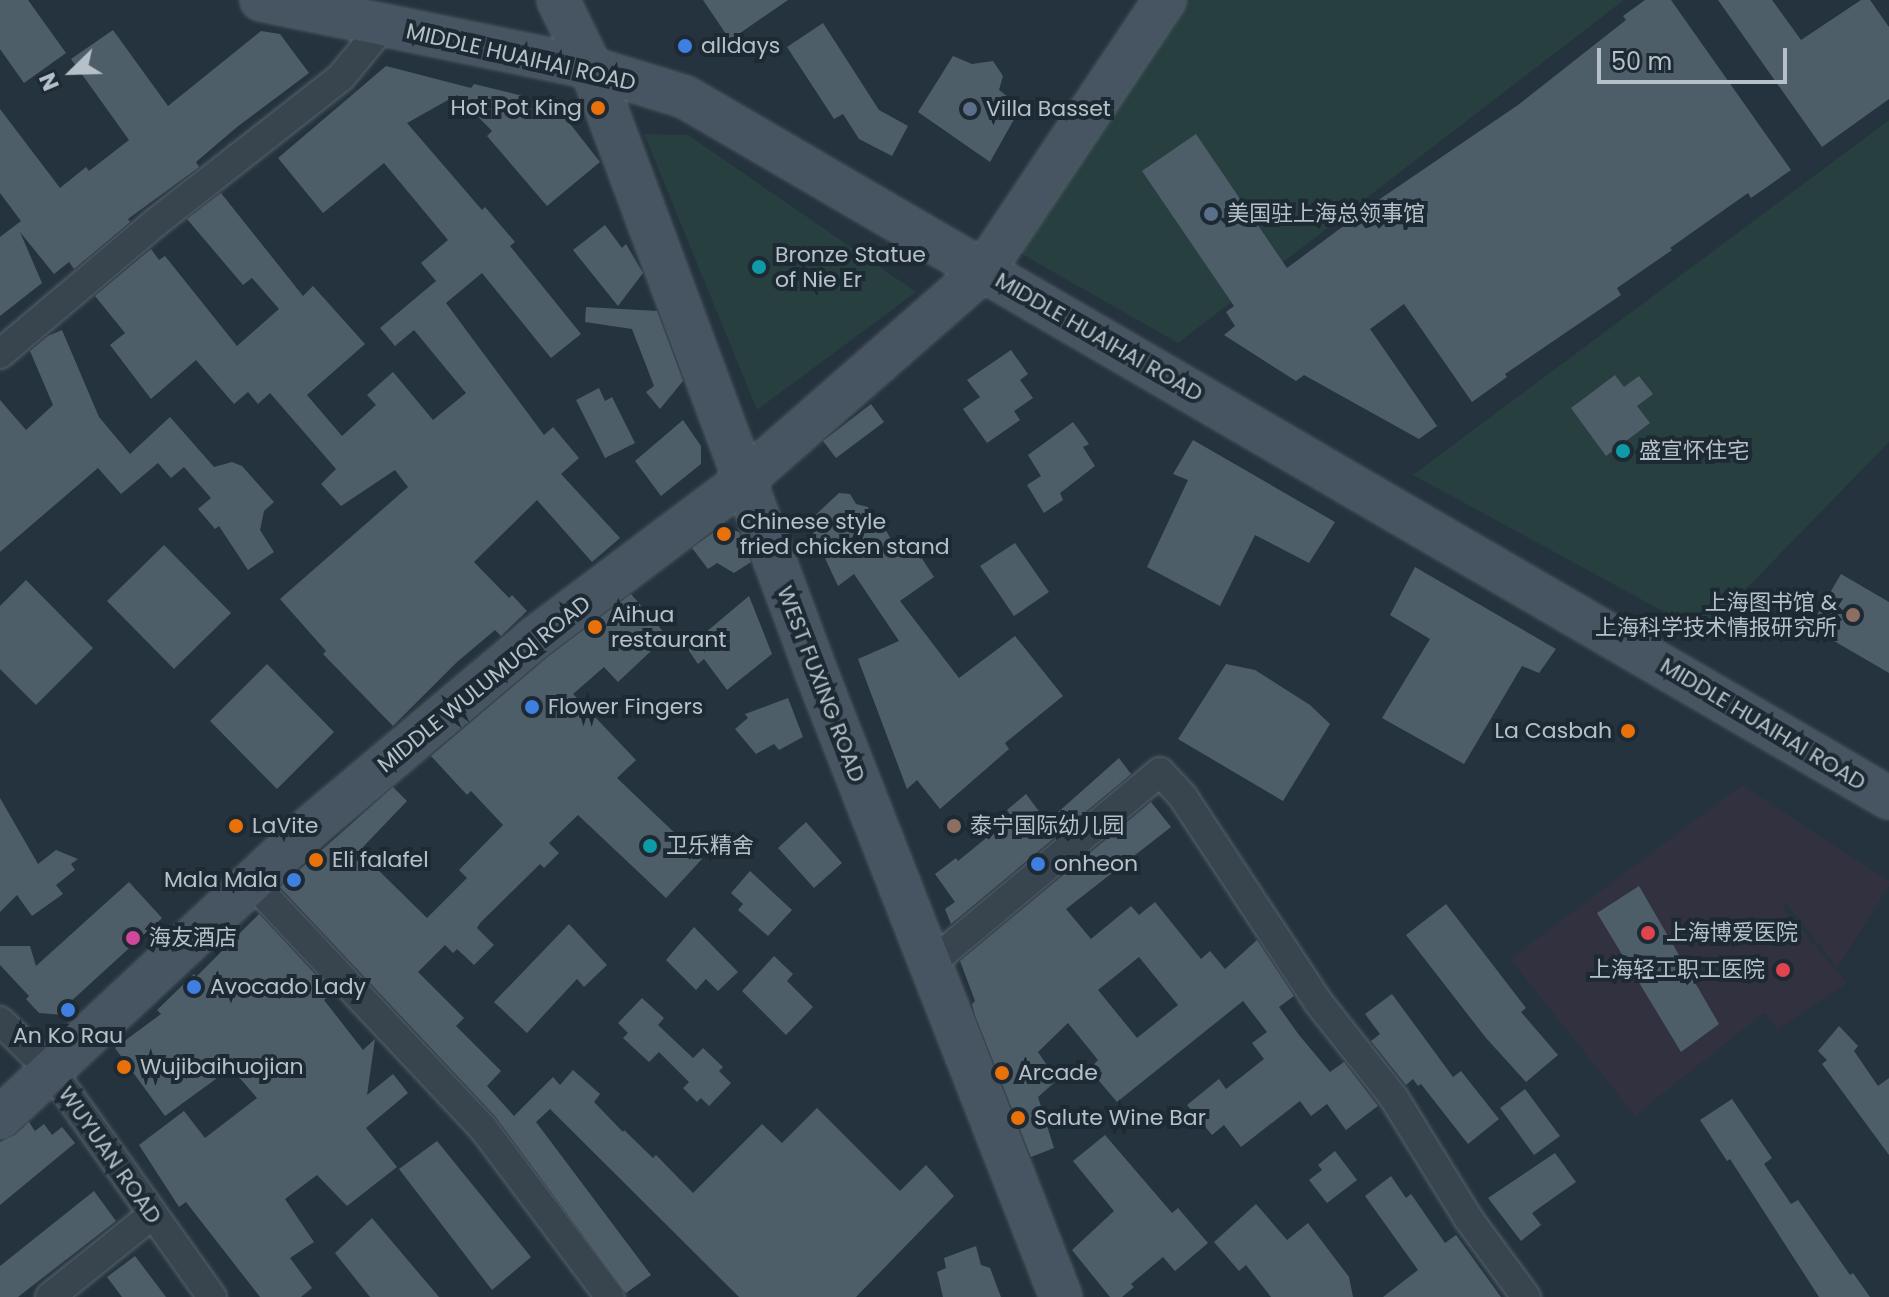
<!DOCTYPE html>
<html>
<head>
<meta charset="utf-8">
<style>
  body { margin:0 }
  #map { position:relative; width:1889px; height:1297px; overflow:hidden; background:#25333e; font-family:Poppins,"Noto Sans SC",sans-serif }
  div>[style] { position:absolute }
  .medical>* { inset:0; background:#31313f }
  .green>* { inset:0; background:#273f3e }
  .building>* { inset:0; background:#4e5e69 }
  .roads { filter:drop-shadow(0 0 2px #57636c) drop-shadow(0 0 2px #57636c) }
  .street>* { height:28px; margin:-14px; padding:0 14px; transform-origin:14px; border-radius:14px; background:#39454e }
  .secondary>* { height:40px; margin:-20px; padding:0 20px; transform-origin:20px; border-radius:20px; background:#475461 }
  .dots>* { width:22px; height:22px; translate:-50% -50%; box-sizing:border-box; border:4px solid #1e2a33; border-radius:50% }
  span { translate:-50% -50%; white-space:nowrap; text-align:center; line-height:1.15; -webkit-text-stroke:8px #1e2a33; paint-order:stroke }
  .poi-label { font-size:22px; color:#b5c0c9 }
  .left { translate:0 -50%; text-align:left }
  .right { translate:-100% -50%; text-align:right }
  .street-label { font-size:22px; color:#b5c0c9 }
  .north { position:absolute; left:32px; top:32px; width:80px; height:80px; -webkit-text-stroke:6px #1e2a33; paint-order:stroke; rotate:247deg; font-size:22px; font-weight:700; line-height:32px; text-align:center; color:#b5c0c9 }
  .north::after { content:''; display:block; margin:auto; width:28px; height:36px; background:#b5c0c9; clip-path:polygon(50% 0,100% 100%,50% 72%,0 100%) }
  .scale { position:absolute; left:1597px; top:48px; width:190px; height:36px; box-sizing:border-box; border:4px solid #b5c0c9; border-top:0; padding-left:10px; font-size:24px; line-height:28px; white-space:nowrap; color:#b5c0c9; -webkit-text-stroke:6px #1e2a33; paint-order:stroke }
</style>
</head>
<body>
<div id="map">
  <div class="medical">
    <div style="clip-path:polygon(1742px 785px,1889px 881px,1889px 886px,1837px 968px,1787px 904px,1782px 907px,1847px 983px,1778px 1029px,1764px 1013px,1635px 1116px,1510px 959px)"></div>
  </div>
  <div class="green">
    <div style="clip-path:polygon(1184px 0,1624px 0,1178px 343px,1020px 253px)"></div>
    <div style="clip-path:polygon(1889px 120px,1889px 442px,1703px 633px,1413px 475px)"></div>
    <div style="clip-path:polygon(644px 134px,688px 135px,916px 292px,757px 410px)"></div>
  </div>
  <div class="building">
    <div style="clip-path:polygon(0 0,28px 0,66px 53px,24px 83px,0 49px)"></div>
    <div style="clip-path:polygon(703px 0,788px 0,730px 40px)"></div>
    <div style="clip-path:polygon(1645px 0,1671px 0,1791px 170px,1751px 198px,1748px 193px,1670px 248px,1672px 250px,1617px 288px,1621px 295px,1505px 374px,1507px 377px,1472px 402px,1404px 304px,1370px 329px,1437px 426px,1419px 439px,1304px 375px,1296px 381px,1224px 335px,1235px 326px,1226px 312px,1234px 306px,1142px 171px,1196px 134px,1287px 268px,1380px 199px,1518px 105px,1626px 20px,1623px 16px)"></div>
    <div style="clip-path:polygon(1718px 0,1772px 0,1801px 40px,1861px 0,1870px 0,1889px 27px,1889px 99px,1822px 147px)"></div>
    <div style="clip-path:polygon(823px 23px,879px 110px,908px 126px,892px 156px,859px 139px,843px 114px,834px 119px,787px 47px)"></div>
    <div style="clip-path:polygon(113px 30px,168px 106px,261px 31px,280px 34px,309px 73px,237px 127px,196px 162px,199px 167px,128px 219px,130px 222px,74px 269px,69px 262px,54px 274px,20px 232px,42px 283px,0 316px,0 237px,21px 221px,0 193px,0 109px,60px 188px,86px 167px,89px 171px,129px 140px,71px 59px)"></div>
    <div style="clip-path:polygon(953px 56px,972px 64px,993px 61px,1003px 76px,999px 90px,1021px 107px,990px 162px,918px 112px)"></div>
    <div style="clip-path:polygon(386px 66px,471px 88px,474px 84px,519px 95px,560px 111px,600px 162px,547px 206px,487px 136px,492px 131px,457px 95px,407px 123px,482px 210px,485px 207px,515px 242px,510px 246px,581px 334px,551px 358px,482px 273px,446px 303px,544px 435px,553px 427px,579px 458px,561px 474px,620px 538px,592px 562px,537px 500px,474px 562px,509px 598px,512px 595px,527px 611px,501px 636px,495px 630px,457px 662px,393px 726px,323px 654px,326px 651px,280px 599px,408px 487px,395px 470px,341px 506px,321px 484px,336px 469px,270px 393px,258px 404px,248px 392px,234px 404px,196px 360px,151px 399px,110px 345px,125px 333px,95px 296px,151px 249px,159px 260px,165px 256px,237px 346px,279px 309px,252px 278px,243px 285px,187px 219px,221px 193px,303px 296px,313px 286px,365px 344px,307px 395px,342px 436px,376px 405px,367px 395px,393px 372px,433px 420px,466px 393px,414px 330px,395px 346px,380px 328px,436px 281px,421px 263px,448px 240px,384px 163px,323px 213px,278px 158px)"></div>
    <div style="clip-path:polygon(605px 225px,622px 248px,626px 244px,643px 273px,618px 306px,573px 250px)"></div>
    <div style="clip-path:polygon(586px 307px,657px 311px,683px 381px,660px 409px,646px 392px,654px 386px,632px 329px,585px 322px)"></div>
    <div style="clip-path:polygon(62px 330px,99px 417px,130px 454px,170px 417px,214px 467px,232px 462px,242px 466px,274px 502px,264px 511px,260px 530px,274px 552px,248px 570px,219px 526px,215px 529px,198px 509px,211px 498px,184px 467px,171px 478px,158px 463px,121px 494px,98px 468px,0 552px,0 400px,26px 430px,53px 405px,30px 351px,48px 336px)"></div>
    <div style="clip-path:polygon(1011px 350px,1028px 374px,1020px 380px,1033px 398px,1014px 411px,1020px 420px,987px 443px,963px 409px,980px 397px,967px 380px)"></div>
    <div style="clip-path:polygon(1615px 375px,1624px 387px,1639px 376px,1653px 394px,1637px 406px,1650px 423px,1606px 456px,1571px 408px)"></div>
    <div style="clip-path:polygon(599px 388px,605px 401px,612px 397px,635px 443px,605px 458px,576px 400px)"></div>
    <div style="clip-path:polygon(871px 404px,884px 422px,836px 458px,823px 441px)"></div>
    <div style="clip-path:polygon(683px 420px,701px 446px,701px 464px,661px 496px,635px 461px)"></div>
    <div style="clip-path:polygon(1073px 422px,1089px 444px,1083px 447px,1095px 466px,1060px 493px,1063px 500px,1044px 513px,1027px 485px,1041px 476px,1028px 455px)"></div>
    <div style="clip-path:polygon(1193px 440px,1335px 522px,1309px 563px,1255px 535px,1220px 606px,1147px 567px,1188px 480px,1173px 474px)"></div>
    <div style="clip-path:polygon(839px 493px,850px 494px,856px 504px,868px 507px,872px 520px,885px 529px,902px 558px,915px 548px,934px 577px,900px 601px,959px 678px,1015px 636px,1063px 696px,1005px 743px,1009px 749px,940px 809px,917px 780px,907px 789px,858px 659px,899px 641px,854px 574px,838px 586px,808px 522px)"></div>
    <div style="clip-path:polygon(721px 527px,739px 532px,751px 562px,734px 573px,717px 563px,708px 569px,692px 548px)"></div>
    <div style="clip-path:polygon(1015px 543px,1049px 592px,1014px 616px,980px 566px)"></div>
    <div style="clip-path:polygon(164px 545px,231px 613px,174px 669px,107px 601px)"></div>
    <div style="clip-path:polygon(1415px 567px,1556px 649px,1539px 673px,1522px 666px,1464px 764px,1382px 718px,1430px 639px,1390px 615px)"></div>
    <div style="clip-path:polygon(1841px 574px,1889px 602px,1889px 673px,1810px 627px)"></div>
    <div style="clip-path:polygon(26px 580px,93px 648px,36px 705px,0 669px,0 606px)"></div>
    <div style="clip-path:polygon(631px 594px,667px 636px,618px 682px,604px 667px,573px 694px,636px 760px,617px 778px,702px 859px,666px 898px,578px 815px,549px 843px,559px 853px,544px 868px,540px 864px,480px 923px,477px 928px,494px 945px,474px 965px,457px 949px,453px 953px,445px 945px,418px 972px,464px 1018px,456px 1026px,501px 1071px,487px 1086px,514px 1116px,553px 1077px,560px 1085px,573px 1070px,600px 1094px,594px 1102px,623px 1132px,624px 1130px,653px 1158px,656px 1155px,693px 1193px,762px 1124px,782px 1143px,817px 1108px,900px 1191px,926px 1165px,954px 1196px,856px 1297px,739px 1297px,550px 1109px,536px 1122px,651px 1275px,626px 1293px,495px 1116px,280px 887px,393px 787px,407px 801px,363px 847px,371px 857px,368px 860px,427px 918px,467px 878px,459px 870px,503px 825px,471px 791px,467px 795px,431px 756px,549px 656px)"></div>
    <div style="clip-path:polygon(749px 596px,772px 654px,727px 690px,704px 659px,698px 664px,687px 648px)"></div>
    <div style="clip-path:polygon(267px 664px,334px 732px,277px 789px,210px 721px)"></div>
    <div style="clip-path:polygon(1226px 664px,1255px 670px,1310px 705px,1330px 724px,1283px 801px,1178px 739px)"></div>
    <div style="clip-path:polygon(788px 698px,803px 737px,779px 750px,774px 744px,756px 754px,735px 729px,748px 718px,745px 714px)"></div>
    <div style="clip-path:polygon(1119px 758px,1131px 774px,951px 924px,945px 909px,955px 902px,935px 874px,956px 858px,958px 861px,1012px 817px,1007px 810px,1026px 794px,1047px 822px)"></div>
    <div style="clip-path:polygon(0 798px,38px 864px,56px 850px,78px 859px,71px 864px,75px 870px,56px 885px,63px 894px,32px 916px,17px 895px,0 912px)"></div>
    <div style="clip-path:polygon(evenodd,1151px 802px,1171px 827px,1066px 909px,1091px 939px,1131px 906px,1139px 915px,1155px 902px,1201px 959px,1210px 951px,1225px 969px,1257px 940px,1294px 996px,1279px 1007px,1299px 1035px,1330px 1072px,1344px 1062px,1378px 1106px,1346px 1130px,1327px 1104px,1311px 1116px,1300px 1101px,1241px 1147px,1224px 1125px,1212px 1135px,1187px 1105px,1219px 1079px,1226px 1089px,1264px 1059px,1252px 1043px,1267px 1032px,1243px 1001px,1117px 1102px,1089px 1069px,1098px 1060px,1068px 1023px,1038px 1052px,1057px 1080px,1038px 1097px,1054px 1148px,1031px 1157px,975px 1015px,972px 1004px,975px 1001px,960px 961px,1151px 802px,1139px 957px,1178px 1005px,1137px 1038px,1098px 990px,1139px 957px)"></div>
    <div style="clip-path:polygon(806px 822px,842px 863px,814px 888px,778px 848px)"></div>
    <div style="clip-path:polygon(750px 871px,792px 910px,768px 936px,738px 910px,743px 904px,731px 893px)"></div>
    <div style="clip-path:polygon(129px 882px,162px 918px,68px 1004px,75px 1016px,39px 1013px,26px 999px,29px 996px,0 965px,0 946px,30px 946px,36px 966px)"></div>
    <div style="clip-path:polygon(1639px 886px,1719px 1024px,1681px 1052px,1597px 913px)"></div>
    <div style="clip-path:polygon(1446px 904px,1526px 1008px,1521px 1012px,1558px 1055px,1526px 1082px,1486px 1038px,1406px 935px)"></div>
    <div style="clip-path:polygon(259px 914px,327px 987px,325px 990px,329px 996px,324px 1000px,363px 1050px,375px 1039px,367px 1095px,393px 1074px,408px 1093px,366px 1128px,397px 1167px,347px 1206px,317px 1175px,285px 1199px,314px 1242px,290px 1258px,312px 1288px,301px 1297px,260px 1297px,186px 1202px,179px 1207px,139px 1145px,184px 1111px,205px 1138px,257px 1098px,231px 1068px,165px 1116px,115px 1048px,161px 1014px,157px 1010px,194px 974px,196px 977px)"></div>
    <div style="clip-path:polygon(569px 924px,607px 965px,584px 987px,577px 979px,527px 1033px,494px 1002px)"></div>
    <div style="clip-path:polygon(694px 927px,738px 972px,718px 991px,706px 979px,696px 990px,666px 960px)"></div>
    <div style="clip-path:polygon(774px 956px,793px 974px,787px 981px,813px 1007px,786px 1035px,742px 991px)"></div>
    <div style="clip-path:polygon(1392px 994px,1453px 1077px,1461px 1071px,1499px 1119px,1468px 1144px,1421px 1084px,1418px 1086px,1413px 1079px,1406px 1085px,1371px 1041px,1380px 1034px,1365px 1014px)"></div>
    <div style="clip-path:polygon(642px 998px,664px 1018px,658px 1025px,693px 1058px,703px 1048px,723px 1067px,719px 1071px,731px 1083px,709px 1106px,701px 1098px,697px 1102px,683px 1088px,689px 1082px,659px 1052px,649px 1062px,623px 1038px,628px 1033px,618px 1023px)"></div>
    <div style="clip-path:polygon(1839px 1026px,1858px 1046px,1854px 1051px,1878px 1086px,1889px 1078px,1889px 1155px,1822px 1064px,1827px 1060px,1818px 1051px)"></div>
    <div style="clip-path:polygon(1525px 1089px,1560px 1136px,1534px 1155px,1500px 1108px)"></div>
    <div style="clip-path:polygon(1732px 1099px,1772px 1158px,1764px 1164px,1791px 1204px,1798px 1200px,1850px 1275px,1853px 1273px,1870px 1297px,1819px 1297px,1730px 1159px,1727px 1161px,1700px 1120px)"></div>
    <div style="clip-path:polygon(29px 1122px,35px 1131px,44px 1124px,52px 1135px,62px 1127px,75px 1143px,0 1205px,0 1142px,15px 1135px)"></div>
    <div style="clip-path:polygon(1105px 1135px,1172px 1213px,1178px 1208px,1208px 1243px,1175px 1271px,1163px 1257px,1131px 1284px,1134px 1287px,1122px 1297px,1110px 1297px,1072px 1250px,1114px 1211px,1073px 1161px)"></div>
    <div style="clip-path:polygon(437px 1141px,531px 1257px,492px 1290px,399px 1169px)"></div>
    <div style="clip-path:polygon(1335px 1151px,1357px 1180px,1327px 1203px,1309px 1180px,1322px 1170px,1318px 1165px)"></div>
    <div style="clip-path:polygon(1555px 1153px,1576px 1182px,1532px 1213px,1541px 1225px,1521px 1241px,1488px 1198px)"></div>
    <div style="clip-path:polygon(1391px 1176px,1406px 1198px,1411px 1194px,1445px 1243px,1456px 1235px,1501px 1297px,1383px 1297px,1418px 1270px,1365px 1196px)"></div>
    <div style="clip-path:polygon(94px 1191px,116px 1221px,18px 1297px,0 1297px,0 1266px)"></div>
    <div style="clip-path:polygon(1256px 1204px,1287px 1240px,1308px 1223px,1349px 1277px,1353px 1297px,1271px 1297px,1246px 1265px,1239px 1271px,1214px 1242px)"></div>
    <div style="clip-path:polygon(372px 1218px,439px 1297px,370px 1297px,335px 1253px)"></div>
    <div style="clip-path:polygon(976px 1246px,981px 1265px,990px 1268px,1001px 1297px,943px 1297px,937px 1272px,946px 1268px,944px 1258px)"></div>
    <div style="clip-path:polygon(135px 1256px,166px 1297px,122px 1297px,107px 1277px)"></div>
  </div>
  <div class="roads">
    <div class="street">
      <div style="left:0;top:354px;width:203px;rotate:-40.2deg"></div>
      <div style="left:155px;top:223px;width:236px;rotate:-38.1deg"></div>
      <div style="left:341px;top:77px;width:66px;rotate:-50.5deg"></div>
      <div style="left:251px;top:881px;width:339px;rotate:46.8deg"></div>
      <div style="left:483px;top:1128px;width:211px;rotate:53.1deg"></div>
      <div style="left:929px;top:965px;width:301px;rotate:-39.9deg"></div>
      <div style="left:1160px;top:772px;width:34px;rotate:47deg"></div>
      <div style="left:1183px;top:797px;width:245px;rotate:56.6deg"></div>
      <div style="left:1318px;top:1002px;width:122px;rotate:51.6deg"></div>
      <div style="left:1394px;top:1098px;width:141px;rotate:58.3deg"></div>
      <div style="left:1468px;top:1218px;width:98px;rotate:53.7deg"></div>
      <div style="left:0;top:1021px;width:73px;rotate:44.4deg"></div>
      <div style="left:52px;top:1072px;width:276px;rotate:54.6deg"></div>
      <div style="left:50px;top:1297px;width:131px;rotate:-38.8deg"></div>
    </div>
    <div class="secondary">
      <div style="left:261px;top:0;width:337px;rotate:11.6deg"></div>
      <div style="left:591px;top:68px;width:98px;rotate:17.1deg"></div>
      <div style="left:685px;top:97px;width:1393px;rotate:30.21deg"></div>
      <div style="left:558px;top:0;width:76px;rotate:64.1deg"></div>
      <div style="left:591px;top:68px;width:647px;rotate:69.55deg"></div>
      <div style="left:817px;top:674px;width:669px;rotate:68.61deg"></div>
      <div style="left:0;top:1118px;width:429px;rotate:-43.1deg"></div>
      <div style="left:313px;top:825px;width:290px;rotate:-40.1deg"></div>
      <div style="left:535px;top:638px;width:261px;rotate:-37deg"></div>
      <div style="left:743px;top:481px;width:320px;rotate:-41.2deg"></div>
      <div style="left:984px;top:270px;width:325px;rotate:-56.2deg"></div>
    </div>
  </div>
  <div class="dots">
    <div style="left:685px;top:46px;background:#3f7fe0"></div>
    <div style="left:598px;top:108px;background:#e8710a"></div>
    <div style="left:970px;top:109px;background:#5c6f8a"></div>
    <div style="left:1211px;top:214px;background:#5c6f8a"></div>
    <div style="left:759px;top:267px;background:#0f9aa8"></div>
    <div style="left:1623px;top:451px;background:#0f9aa8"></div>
    <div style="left:724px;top:534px;background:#e8710a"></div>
    <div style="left:1853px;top:615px;background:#8d6e63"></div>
    <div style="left:595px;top:627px;background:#e8710a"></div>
    <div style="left:532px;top:707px;background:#3f7fe0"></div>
    <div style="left:1628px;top:731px;background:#e8710a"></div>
    <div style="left:236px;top:826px;background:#e8710a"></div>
    <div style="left:954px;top:826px;background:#8d6e63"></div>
    <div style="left:650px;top:846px;background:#0f9aa8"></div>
    <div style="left:316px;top:860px;background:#e8710a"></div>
    <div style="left:1038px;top:864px;background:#3f7fe0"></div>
    <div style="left:294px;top:880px;background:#3f7fe0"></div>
    <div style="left:1648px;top:933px;background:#e0444e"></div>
    <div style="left:133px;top:938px;background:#d1479c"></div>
    <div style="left:1783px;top:970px;background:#e0444e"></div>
    <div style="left:194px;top:987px;background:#3f7fe0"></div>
    <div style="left:68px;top:1010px;background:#3f7fe0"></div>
    <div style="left:124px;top:1067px;background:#e8710a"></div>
    <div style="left:1002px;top:1073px;background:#e8710a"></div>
    <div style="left:1018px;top:1118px;background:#e8710a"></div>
  </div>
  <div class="poi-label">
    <span class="left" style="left:701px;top:46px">alldays</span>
    <span class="right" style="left:582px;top:108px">Hot Pot King</span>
    <span class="left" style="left:986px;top:109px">Villa Basset</span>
    <span class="left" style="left:1227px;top:214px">美国驻上海总领事馆</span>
    <span class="left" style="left:775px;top:267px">Bronze Statue<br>of Nie Er</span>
    <span class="left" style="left:1639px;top:451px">盛宣怀住宅</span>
    <span class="left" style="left:740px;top:534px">Chinese style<br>fried chicken stand</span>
    <span class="right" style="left:1837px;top:615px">上海图书馆 &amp;<br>上海科学技术情报研究所</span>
    <span class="left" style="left:611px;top:627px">Aihua<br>restaurant</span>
    <span class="left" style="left:548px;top:707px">Flower Fingers</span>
    <span class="right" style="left:1612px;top:731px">La Casbah</span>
    <span class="left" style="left:252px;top:826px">LaVite</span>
    <span class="left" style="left:970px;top:826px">泰宁国际幼儿园</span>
    <span class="left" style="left:666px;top:846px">卫乐精舍</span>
    <span class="left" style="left:332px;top:860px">Eli falafel</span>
    <span class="left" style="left:1054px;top:864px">onheon</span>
    <span class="right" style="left:278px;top:880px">Mala Mala</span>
    <span class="left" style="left:1666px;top:933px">上海博爱医院</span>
    <span class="left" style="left:149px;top:938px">海友酒店</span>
    <span class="right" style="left:1765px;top:970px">上海轻工职工医院</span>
    <span class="left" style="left:210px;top:987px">Avocado Lady</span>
    <span style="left:68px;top:1036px">An Ko Rau</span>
    <span class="left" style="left:140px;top:1067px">Wujibaihuojian</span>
    <span class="left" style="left:1018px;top:1073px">Arcade</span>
    <span class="left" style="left:1034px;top:1118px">Salute Wine Bar</span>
  </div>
  <div class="street-label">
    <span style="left:521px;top:57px;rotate:13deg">MIDDLE HUAIHAI ROAD</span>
    <span style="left:1099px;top:337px;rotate:30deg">MIDDLE HUAIHAI ROAD</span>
    <span style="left:484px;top:684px;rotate:-39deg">MIDDLE WULUMUQI ROAD</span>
    <span style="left:821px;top:684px;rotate:69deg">WEST FUXING ROAD</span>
    <span style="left:1763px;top:724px;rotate:31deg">MIDDLE HUAIHAI ROAD</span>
    <span style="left:110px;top:1155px;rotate:55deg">WUYUAN ROAD</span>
  </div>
  <div class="north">N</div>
  <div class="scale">50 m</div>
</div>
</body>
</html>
